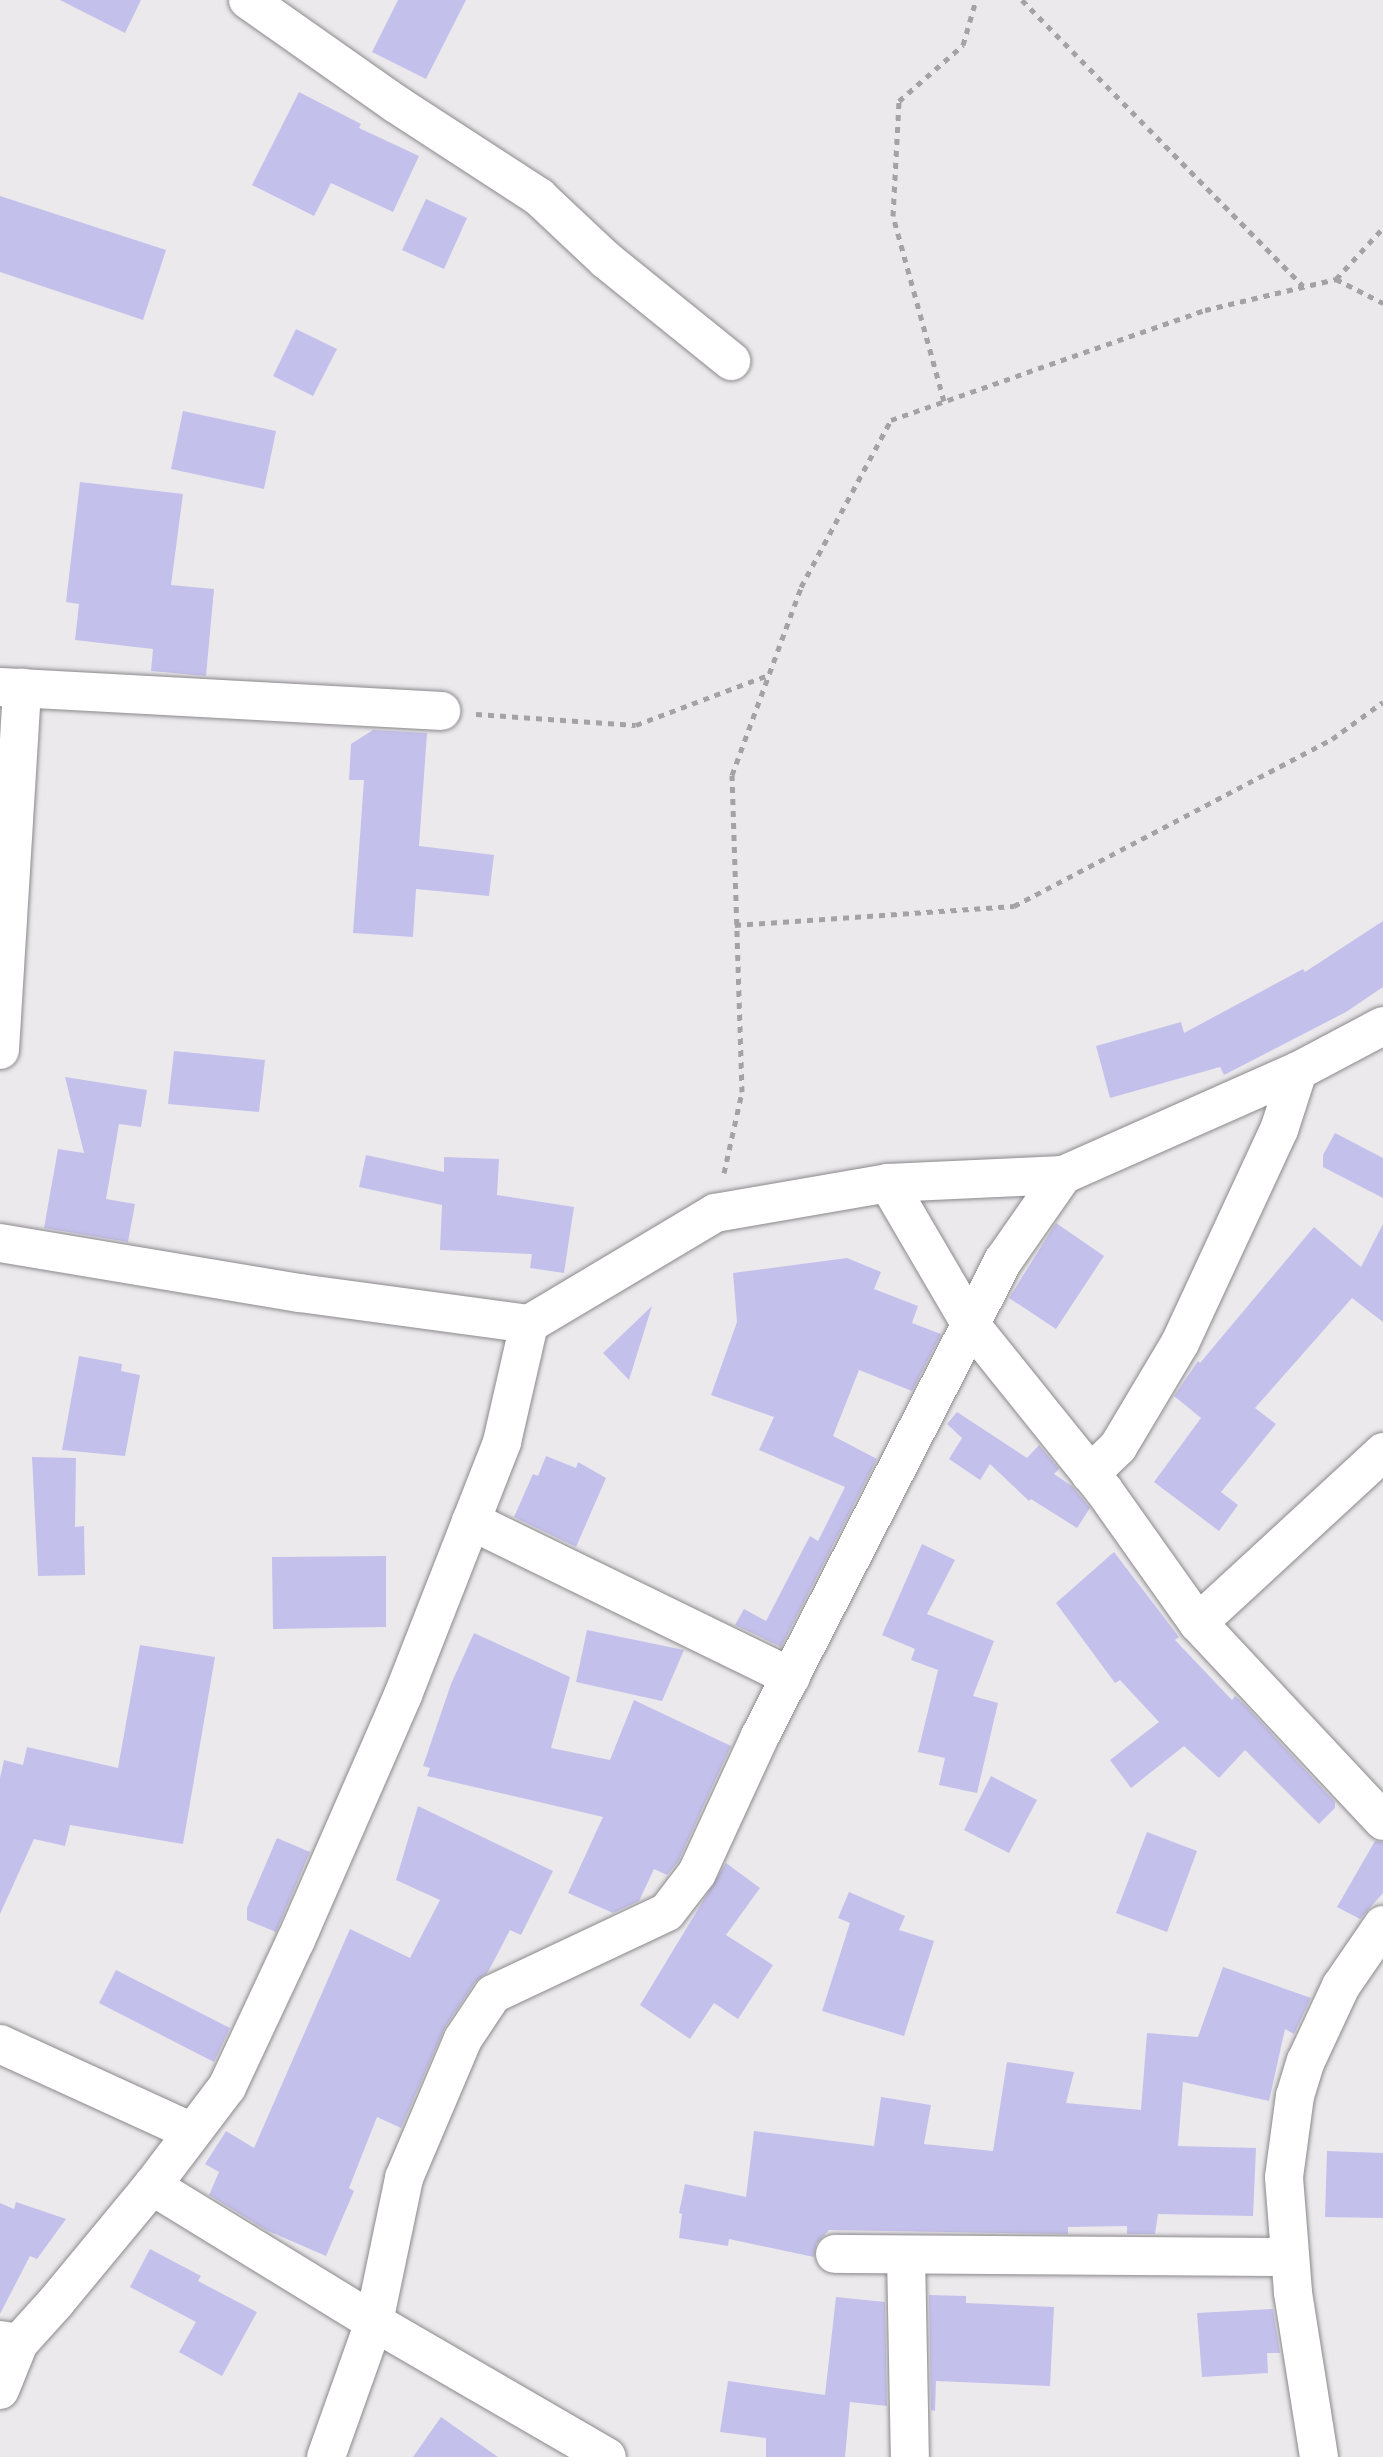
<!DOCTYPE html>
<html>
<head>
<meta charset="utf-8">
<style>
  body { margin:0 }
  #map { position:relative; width:1383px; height:2457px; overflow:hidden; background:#ebe9ec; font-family:"Golos Text",sans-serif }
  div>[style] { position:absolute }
  .building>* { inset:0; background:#c4c0ec }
  .path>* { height:5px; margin-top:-2.5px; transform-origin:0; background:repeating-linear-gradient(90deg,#a4a2a4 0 6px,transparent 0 12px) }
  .roads { filter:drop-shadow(0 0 2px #8b898b) drop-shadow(0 0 2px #8b898b) }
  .minor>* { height:38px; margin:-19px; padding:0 19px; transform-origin:19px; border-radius:19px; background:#fff }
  span { translate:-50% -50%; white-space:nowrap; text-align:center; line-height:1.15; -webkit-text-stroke:6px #ebe9ec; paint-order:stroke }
</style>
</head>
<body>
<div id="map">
  <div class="building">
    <div style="clip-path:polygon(60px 0,141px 0,125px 33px)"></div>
    <div style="clip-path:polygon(398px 0,466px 0,426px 79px,372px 52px)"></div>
    <div style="clip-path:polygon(299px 92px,361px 124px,359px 128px,419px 156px,393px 212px,331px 183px,314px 216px,252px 185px)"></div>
    <div style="clip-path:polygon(0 196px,166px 250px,143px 320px,0 272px)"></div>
    <div style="clip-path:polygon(426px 199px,467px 218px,444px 269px,402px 250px)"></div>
    <div style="clip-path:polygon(296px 329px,337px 349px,313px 396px,273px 376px)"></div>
    <div style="clip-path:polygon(183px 411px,276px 431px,264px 489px,171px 469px)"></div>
    <div style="clip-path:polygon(80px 482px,183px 494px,171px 585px,214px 589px,206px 676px,151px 671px,153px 649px,75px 640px,79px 604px,66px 602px)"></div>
    <div style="clip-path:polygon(373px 730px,427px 733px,419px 846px,494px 855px,489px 896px,416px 889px,413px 937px,353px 933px,364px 780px,349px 780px,351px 744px)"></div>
    <div style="clip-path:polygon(1383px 921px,1383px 987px,1346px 1012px,1224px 1075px,1220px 1067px,1110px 1098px,1096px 1046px,1181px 1022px,1184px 1033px,1303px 969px,1305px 972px)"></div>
    <div style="clip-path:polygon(174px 1051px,265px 1060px,259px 1112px,168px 1104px)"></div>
    <div style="clip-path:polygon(65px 1077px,147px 1090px,141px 1127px,119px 1124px,106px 1199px,135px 1204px,128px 1242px,44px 1228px,58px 1149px,84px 1153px)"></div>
    <div style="clip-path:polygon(1335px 1133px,1383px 1158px,1383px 1198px,1323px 1167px,1323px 1155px)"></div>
    <div style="clip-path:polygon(366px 1155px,444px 1172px,444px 1157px,499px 1159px,497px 1195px,574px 1207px,564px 1273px,530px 1268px,532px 1254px,440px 1250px,442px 1205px,359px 1187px)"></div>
    <div style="clip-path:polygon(1056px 1223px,1104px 1256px,1056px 1329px,1009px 1298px)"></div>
    <div style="clip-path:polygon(1383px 1224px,1383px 1322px,1352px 1298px,1255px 1408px,1276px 1424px,1221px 1492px,1238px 1505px,1219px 1531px,1154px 1482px,1201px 1418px,1174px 1396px,1198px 1361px,1200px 1363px,1314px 1227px,1361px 1267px)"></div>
    <div style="clip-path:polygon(847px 1258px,881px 1272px,874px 1289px,918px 1306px,912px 1323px,941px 1334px,912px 1391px,859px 1370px,833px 1436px,877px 1459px,781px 1647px,735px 1625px,744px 1609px,766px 1621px,810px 1536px,818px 1541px,845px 1487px,759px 1450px,774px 1417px,711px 1395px,737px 1322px,733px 1273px)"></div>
    <div style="clip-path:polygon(652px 1306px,629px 1380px,603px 1353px)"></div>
    <div style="clip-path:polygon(79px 1356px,122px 1364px,121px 1371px,140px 1375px,125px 1456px,62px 1450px)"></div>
    <div style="clip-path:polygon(957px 1412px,1027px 1458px,1039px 1445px,1059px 1469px,1054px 1474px,1072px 1486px,1090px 1508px,1077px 1528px,1031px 1499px,1029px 1501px,990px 1464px,980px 1480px,949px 1459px,962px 1438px,947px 1424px)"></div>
    <div style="clip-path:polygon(546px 1456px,576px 1468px,578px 1462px,606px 1478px,576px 1547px,514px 1517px,533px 1474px,538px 1476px)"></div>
    <div style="clip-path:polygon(32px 1457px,76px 1458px,75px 1527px,84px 1526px,85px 1575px,38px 1576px)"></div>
    <div style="clip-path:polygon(922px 1544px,955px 1560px,927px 1614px,994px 1641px,973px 1696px,998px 1703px,977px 1793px,939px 1785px,945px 1758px,918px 1752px,938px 1670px,911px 1660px,915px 1649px,882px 1635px)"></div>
    <div style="clip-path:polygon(1114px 1552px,1179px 1637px,1175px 1640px,1232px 1700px,1235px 1696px,1245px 1705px,1335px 1802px,1335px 1808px,1319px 1824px,1245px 1750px,1219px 1778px,1184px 1746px,1131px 1788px,1110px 1760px,1159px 1722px,1120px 1680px,1115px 1683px,1056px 1603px)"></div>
    <div style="clip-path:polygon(386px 1556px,386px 1627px,273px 1629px,272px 1557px)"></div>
    <div style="clip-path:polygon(587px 1630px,684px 1650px,662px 1701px,576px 1682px)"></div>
    <div style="clip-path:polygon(474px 1633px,570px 1677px,551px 1748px,610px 1760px,634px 1700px,731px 1746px,678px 1862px,667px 1875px,654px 1869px,639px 1901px,613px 1913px,568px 1893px,603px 1817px,427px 1776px,430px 1768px,423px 1766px,451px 1684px)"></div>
    <div style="clip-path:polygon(140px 1645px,215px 1657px,183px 1844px,70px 1825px,65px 1846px,34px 1839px,0 1914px,0 1778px,4px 1760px,23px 1765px,27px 1747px,118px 1768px)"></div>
    <div style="clip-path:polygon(991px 1776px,1037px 1800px,1009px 1853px,964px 1830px)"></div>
    <div style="clip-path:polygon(418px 1806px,553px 1871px,521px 1935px,510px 1930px,488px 1972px,475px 1982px,445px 2027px,401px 2128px,377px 2117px,349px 2188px,354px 2191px,326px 2256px,266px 2230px,209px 2195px,219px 2172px,205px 2164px,226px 2131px,254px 2148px,350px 1929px,410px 1958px,440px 1900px,396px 1880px)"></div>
    <div style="clip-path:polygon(1147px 1832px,1197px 1851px,1167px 1932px,1116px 1913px)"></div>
    <div style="clip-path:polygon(277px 1838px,310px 1852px,276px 1932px,247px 1920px,247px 1908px)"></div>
    <div style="clip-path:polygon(1375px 1841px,1383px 1842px,1383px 1893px,1360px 1919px,1337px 1907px)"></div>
    <div style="clip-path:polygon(726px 1863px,760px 1888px,726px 1935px,773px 1965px,738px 2019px,714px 2003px,690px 2039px,640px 2005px)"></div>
    <div style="clip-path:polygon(849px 1892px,905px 1916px,899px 1930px,934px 1941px,904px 2036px,822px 2011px,850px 1923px,838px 1918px)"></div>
    <div style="clip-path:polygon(1223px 1967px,1311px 1998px,1294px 2034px,1285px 2029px,1269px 2101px,1183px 2082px,1178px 2146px,1256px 2148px,1253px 2216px,1158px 2214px,1155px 2234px,1127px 2234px,1127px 2226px,1068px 2227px,1068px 2234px,829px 2230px,816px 2244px,814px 2257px,729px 2239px,728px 2246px,679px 2238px,682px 2214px,679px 2213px,685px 2184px,746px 2197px,754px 2131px,874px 2146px,881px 2097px,931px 2105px,924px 2144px,993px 2151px,1007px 2062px,1074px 2072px,1066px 2103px,1141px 2110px,1147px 2033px,1198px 2037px)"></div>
    <div style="clip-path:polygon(116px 1970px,230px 2028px,214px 2062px,99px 2003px)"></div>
    <div style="clip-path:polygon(1327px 2151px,1383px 2153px,1383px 2218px,1325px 2217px)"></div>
    <div style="clip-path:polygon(16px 2202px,66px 2219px,37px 2259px,30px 2256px,0 2314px,0 2203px,14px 2209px)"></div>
    <div style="clip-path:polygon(150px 2249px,201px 2276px,198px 2281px,257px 2312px,222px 2376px,179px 2352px,196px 2322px,130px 2287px)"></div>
    <div style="clip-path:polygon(929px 2295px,966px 2296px,966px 2303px,1054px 2307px,1050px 2386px,936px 2381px,935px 2411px,931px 2410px)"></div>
    <div style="clip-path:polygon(836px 2297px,885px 2302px,887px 2406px,850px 2402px,845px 2457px,766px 2457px,766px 2438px,720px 2432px,728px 2381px,825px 2395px)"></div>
    <div style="clip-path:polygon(1273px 2309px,1280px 2353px,1267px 2353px,1268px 2373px,1202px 2377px,1197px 2313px)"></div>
    <div style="clip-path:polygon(441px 2417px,498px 2457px,413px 2457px)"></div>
  </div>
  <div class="path">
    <div style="left:1022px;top:0;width:401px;rotate:45.5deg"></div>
    <div style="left:1336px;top:279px;width:69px;rotate:-47.3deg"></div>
    <div style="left:944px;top:401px;width:192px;rotate:-105.4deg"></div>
    <div style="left:893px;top:216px;width:115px;rotate:-87deg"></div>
    <div style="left:899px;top:101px;width:85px;rotate:-41.2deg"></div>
    <div style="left:963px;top:45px;width:47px;rotate:-73.9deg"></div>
    <div style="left:476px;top:714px;width:160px;rotate:3.9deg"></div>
    <div style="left:636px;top:725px;width:141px;rotate:-20.7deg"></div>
    <div style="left:735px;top:925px;width:280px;rotate:-3.9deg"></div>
    <div style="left:1014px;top:906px;width:359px;rotate:-27.7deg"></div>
    <div style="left:1332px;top:739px;width:63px;rotate:-36deg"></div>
    <div style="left:724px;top:1173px;width:83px;rotate:-77.5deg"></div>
    <div style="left:742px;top:1092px;width:317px;rotate:-91.8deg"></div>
    <div style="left:732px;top:775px;width:200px;rotate:-69.8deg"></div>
    <div style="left:801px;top:587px;width:190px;rotate:-61.7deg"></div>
    <div style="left:891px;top:420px;width:333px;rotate:-19.3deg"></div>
    <div style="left:1205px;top:310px;width:135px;rotate:-13.3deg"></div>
    <div style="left:1336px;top:279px;width:53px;rotate:27.1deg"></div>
  </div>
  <div class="roads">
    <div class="minor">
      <div style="left:248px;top:0;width:181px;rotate:35.1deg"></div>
      <div style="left:396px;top:104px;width:171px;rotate:33deg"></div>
      <div style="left:539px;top:197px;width:92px;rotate:43.2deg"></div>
      <div style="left:606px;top:260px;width:161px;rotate:38.9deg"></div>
      <div style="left:0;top:687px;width:442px;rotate:3.1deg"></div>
      <div style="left:0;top:1050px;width:363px;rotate:-86.5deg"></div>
      <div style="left:888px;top:1183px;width:164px;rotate:59.7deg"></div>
      <div style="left:971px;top:1325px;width:211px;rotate:51.2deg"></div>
      <div style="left:1103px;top:1489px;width:164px;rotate:54.7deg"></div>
      <div style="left:1198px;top:1623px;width:271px;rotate:46.9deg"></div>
      <div style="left:0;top:1243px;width:304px;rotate:9.5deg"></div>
      <div style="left:300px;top:1293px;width:231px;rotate:7.7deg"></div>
      <div style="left:529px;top:1324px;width:217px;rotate:-30.8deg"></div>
      <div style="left:715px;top:1213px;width:176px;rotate:-9.8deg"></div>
      <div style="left:888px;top:1183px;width:175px;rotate:-2.6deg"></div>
      <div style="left:1063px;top:1175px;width:257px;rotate:-23.9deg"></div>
      <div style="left:1298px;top:1071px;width:96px;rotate:-27.9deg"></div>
      <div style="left:1090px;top:1474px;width:39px;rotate:-44deg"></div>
      <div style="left:1118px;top:1447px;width:121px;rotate:-59.2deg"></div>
      <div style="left:1180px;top:1343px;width:235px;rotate:-65.1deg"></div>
      <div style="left:1279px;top:1130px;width:62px;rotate:-72.1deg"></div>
      <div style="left:471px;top:1521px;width:356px;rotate:26deg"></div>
      <div style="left:1198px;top:1623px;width:252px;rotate:-42.7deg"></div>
      <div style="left:0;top:2044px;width:211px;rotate:24.6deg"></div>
      <div style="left:152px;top:2186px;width:260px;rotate:31.5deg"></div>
      <div style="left:374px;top:2322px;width:269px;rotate:30.1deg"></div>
      <div style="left:835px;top:2254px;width:455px;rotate:0.4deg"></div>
      <div style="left:906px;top:2255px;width:202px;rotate:88.9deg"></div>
      <div style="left:0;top:2340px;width:19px;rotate:9deg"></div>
      <div style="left:19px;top:2343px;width:55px;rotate:-47.9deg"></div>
      <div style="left:56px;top:2302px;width:151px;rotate:-50.4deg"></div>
      <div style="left:152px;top:2186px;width:124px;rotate:-52.9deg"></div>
      <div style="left:227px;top:2087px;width:162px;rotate:-64.9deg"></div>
      <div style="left:296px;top:1940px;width:267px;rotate:-66.4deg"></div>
      <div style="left:403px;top:1695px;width:272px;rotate:-68.6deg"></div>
      <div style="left:502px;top:1442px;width:121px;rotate:-77.1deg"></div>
      <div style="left:0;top:2390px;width:51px;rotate:-68deg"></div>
      <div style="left:326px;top:2457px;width:143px;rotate:-70.4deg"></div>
      <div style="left:374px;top:2322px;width:147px;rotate:-78.2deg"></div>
      <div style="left:404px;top:2178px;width:151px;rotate:-67deg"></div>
      <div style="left:463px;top:2039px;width:54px;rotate:-56.3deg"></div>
      <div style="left:493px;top:1994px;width:192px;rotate:-25.2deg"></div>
      <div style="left:667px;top:1912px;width:49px;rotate:-52.4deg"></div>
      <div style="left:697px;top:1873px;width:151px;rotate:-65.3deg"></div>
      <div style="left:760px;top:1736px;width:534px;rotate:-62.91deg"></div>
      <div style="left:1003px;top:1261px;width:105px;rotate:-55.1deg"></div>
      <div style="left:1319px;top:2457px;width:167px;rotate:-99deg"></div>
      <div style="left:1293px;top:2292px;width:115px;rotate:-94.5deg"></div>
      <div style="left:1284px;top:2177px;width:82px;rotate:-82.3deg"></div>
      <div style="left:1295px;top:2096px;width:37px;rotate:-73deg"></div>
      <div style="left:1306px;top:2061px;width:83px;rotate:-65deg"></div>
      <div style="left:1341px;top:1986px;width:74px;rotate:-55.5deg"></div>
    </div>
  </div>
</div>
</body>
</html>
